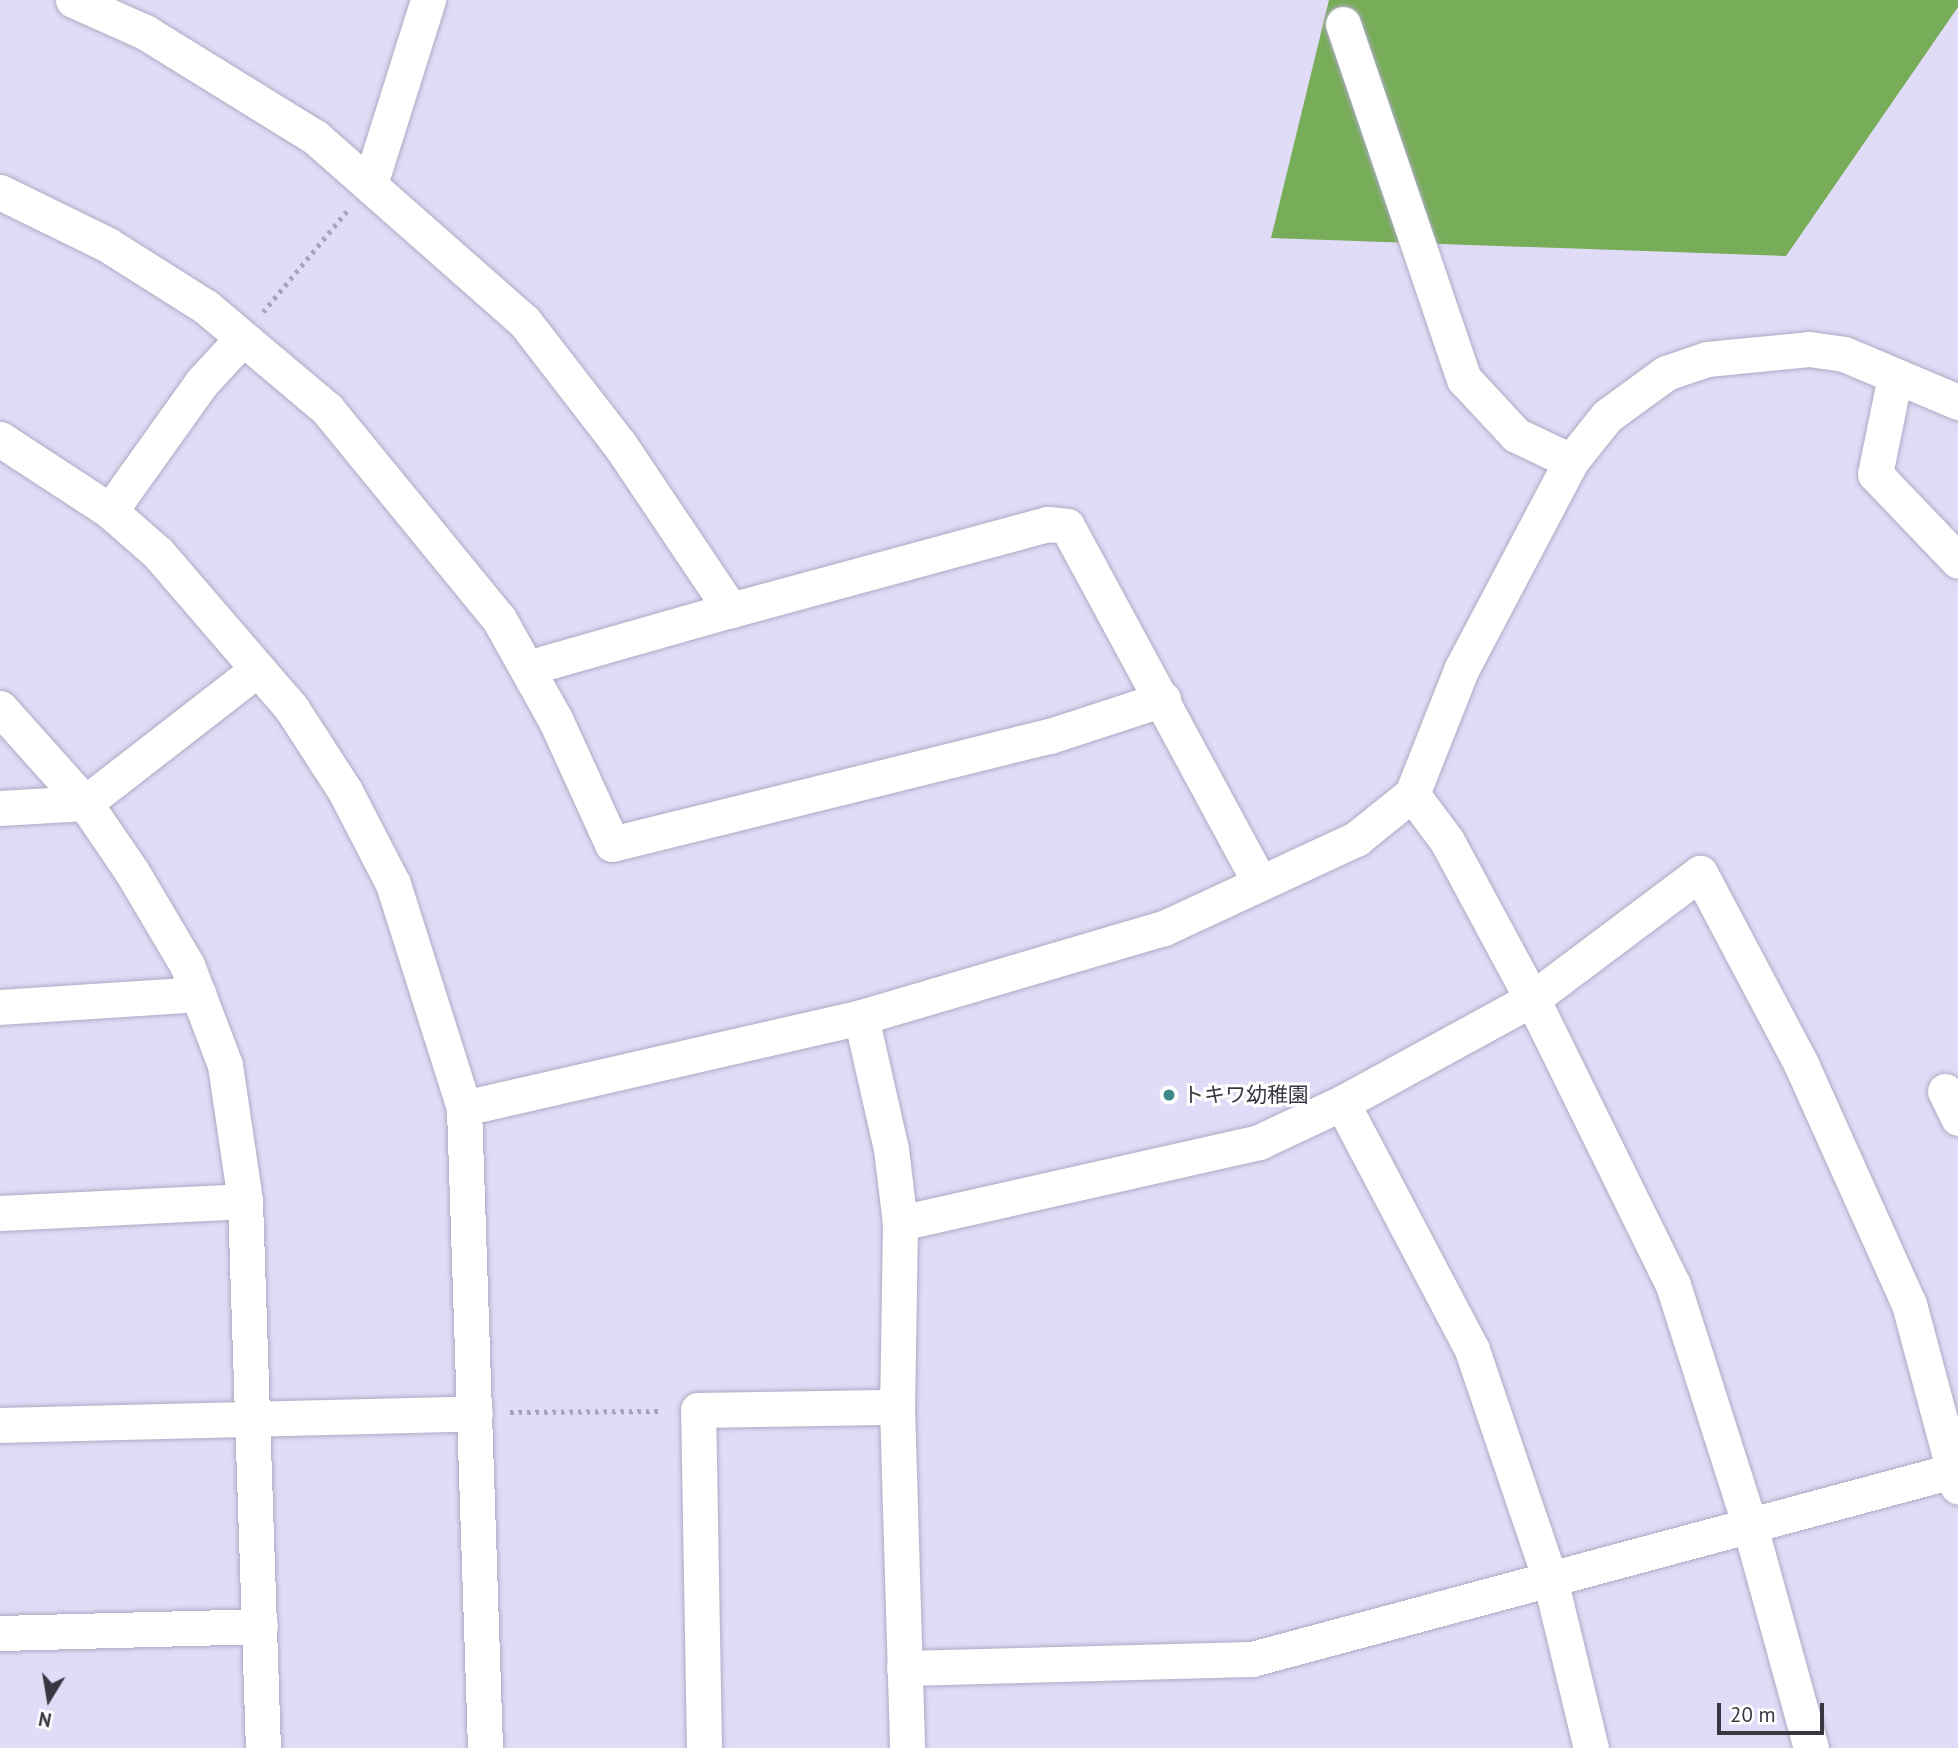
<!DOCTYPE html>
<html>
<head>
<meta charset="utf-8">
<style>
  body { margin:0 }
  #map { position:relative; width:1958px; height:1748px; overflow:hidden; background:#e0dbf6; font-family:"PT Sans","Noto Sans JP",sans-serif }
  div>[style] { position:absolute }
  .forest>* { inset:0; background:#77ac59 }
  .path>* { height:4.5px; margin-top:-2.25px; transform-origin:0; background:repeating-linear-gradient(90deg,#a7a3b9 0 3.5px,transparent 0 8.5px) }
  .roads { filter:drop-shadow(0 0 2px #afaac4) drop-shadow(0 0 2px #afaac4) }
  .minor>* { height:35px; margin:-17.5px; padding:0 17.5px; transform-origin:17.5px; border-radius:17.5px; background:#fff }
  .dots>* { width:19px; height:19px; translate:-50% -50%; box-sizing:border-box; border:4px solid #fff; border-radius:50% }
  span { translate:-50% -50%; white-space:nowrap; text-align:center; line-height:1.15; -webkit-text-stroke:6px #fff; paint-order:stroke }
  .poi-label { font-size:21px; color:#393742 }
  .left { translate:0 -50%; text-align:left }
  .north { position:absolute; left:14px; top:1664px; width:70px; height:70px; -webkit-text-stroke:5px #fff; paint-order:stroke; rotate:191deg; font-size:19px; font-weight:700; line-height:28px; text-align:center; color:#393742 }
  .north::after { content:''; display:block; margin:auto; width:24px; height:32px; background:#393742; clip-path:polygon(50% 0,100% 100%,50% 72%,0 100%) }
  .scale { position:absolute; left:1717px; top:1703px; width:107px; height:32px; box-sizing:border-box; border:4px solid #393742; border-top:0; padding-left:9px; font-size:21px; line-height:24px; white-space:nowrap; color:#393742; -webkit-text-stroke:5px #fff; paint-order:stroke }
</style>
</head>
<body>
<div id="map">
  <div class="forest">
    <div style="clip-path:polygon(1329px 0,1958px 0,1958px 7px,1786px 256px,1271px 238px)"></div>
  </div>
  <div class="path">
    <div style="left:263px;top:312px;width:131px;rotate:-50.3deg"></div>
    <div style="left:510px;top:1412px;width:152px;rotate:-0.4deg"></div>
  </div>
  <div class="roads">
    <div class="minor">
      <div style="left:73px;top:0;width:79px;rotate:24deg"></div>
      <div style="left:145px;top:32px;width:200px;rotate:31.7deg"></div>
      <div style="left:315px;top:137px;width:278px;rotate:41.4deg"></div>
      <div style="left:524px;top:321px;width:157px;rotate:52.3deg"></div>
      <div style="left:620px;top:445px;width:199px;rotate:56.1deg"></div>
      <div style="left:731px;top:610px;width:328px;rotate:-15.2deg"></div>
      <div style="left:1048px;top:524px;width:19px;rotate:6deg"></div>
      <div style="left:1067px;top:526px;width:406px;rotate:61.6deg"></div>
      <div style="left:1343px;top:24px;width:375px;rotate:71.2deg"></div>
      <div style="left:1464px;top:379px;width:76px;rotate:47.1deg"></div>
      <div style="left:1516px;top:435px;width:61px;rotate:25.3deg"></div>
      <div style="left:370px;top:184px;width:193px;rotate:-72.5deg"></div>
      <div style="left:0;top:192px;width:120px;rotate:26.1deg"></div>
      <div style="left:108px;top:245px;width:116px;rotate:32.3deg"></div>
      <div style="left:206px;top:307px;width:158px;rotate:40.1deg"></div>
      <div style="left:327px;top:409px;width:271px;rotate:50.7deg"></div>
      <div style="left:499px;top:619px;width:117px;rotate:60.8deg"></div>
      <div style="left:556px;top:721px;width:135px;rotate:65.5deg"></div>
      <div style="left:612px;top:844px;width:451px;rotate:-13.9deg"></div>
      <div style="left:1050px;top:736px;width:119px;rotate:-18.1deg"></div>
      <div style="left:1895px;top:376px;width:100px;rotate:101.5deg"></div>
      <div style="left:1875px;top:474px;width:120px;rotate:46.3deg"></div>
      <div style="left:0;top:439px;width:131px;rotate:33.2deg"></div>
      <div style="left:110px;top:511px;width:64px;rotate:41.2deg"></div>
      <div style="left:158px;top:553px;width:206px;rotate:49.3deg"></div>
      <div style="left:292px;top:709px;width:98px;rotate:57.1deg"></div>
      <div style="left:345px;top:791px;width:105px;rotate:62.7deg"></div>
      <div style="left:393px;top:884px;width:235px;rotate:72.4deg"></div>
      <div style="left:464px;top:1108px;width:640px;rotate:88.12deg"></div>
      <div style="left:110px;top:511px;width:158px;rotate:-54.5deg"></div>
      <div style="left:202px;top:382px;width:57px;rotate:-47.1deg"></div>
      <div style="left:527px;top:668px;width:212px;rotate:-15.9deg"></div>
      <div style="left:0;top:708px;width:127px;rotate:48.2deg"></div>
      <div style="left:85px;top:803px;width:83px;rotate:55.7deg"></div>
      <div style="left:132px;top:872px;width:108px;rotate:59.4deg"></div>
      <div style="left:187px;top:965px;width:107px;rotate:69.2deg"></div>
      <div style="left:225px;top:1065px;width:137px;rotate:81.6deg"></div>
      <div style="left:245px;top:1201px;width:547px;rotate:88.12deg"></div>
      <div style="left:1412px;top:794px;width:59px;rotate:53.3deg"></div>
      <div style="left:1447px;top:841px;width:179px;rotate:61.7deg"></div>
      <div style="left:1532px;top:999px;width:217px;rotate:151.3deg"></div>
      <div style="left:1342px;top:1103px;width:279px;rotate:62.2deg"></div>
      <div style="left:1472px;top:1350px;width:242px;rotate:71.2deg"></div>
      <div style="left:1550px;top:1579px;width:174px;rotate:76.4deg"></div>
      <div style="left:0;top:808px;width:85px;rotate:-3.4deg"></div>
      <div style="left:85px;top:803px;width:215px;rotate:-37.8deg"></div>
      <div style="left:0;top:1007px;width:199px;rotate:-3.7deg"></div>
      <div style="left:861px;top:1017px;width:135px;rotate:77.2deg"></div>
      <div style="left:891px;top:1149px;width:75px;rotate:83.1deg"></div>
      <div style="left:900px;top:1223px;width:184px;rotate:90.9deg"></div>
      <div style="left:897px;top:1407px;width:341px;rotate:88.3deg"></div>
      <div style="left:1945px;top:1091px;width:30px;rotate:64deg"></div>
      <div style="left:464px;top:1108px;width:407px;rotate:-12.9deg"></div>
      <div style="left:861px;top:1017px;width:316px;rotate:-16.4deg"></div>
      <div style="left:1164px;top:928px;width:212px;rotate:-24.9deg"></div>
      <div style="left:1356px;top:839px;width:72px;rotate:-38.8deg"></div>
      <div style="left:1412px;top:794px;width:136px;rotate:-68.4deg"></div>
      <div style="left:1462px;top:668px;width:234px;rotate:-62.2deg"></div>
      <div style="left:1571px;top:461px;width:58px;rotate:-51.3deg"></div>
      <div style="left:1607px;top:416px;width:73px;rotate:-36.1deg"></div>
      <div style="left:1666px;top:373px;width:43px;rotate:-18.9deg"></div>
      <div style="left:1707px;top:359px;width:102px;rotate:-5.6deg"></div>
      <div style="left:1809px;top:349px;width:35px;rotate:8deg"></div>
      <div style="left:1844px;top:354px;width:124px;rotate:22.8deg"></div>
      <div style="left:0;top:1213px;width:245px;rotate:-2.8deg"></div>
      <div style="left:900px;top:1223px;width:368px;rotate:-12.7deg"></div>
      <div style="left:1259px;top:1142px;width:92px;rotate:-25.2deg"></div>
      <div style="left:0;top:1425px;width:475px;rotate:-1.4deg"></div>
      <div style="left:0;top:1633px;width:260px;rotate:-1.5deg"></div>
      <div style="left:904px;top:1668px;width:348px;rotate:-1.5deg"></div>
      <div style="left:1252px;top:1659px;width:725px;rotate:-15.03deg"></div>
      <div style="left:704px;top:1748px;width:338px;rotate:-91deg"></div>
      <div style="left:698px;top:1410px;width:199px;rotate:-0.9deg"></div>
      <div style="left:1811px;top:1748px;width:233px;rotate:-105.4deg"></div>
      <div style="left:1749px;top:1523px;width:250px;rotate:-107.7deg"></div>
      <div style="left:1673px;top:1285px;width:319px;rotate:-116.2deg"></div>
      <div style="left:1532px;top:999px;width:210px;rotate:-36.9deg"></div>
      <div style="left:1700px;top:873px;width:216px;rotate:62.1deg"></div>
      <div style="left:1801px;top:1064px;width:263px;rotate:65.8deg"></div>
      <div style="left:1909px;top:1304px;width:189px;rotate:75deg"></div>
    </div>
  </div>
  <div class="dots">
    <div style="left:1169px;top:1095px;background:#3e868c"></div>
  </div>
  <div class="poi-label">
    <span class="left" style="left:1183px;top:1095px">トキワ幼稚園</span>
  </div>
  <div class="north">N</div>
  <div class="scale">20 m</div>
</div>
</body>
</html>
